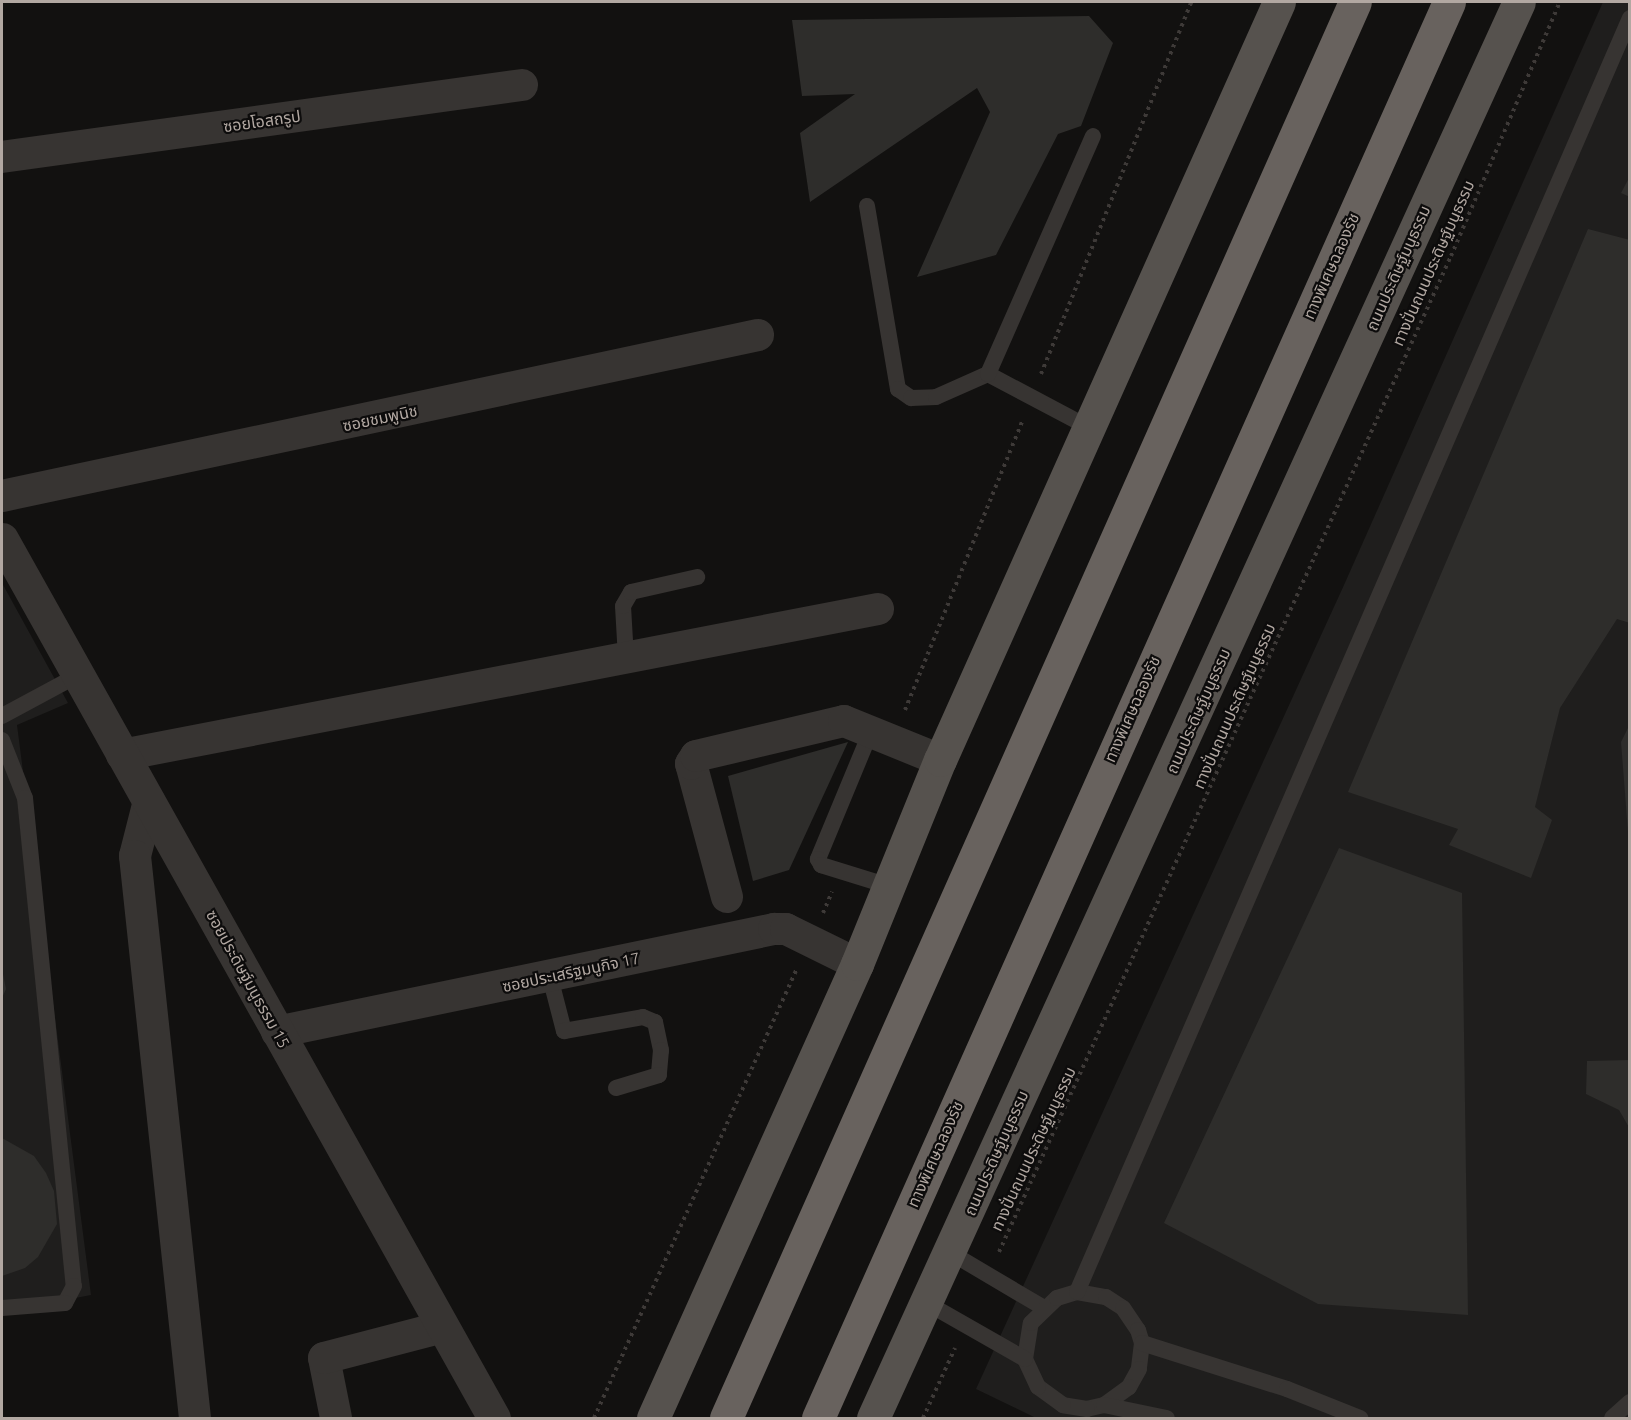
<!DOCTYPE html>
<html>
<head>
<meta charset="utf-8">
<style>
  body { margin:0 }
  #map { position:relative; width:1631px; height:1420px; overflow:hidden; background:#121110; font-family:Ubuntu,"Noto Sans Thai",sans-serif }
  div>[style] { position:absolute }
  .built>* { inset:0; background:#1f1e1d }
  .building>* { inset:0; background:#2e2d2b }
  .path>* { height:4px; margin-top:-2px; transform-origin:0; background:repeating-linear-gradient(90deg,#3e3a38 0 3px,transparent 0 7.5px) }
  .service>* { height:16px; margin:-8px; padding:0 8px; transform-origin:8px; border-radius:8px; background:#373432 }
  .minor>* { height:32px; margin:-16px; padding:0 16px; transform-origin:16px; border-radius:16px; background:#373432 }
  .tertiary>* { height:33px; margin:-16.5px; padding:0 16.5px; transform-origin:16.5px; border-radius:16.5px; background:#373432 }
  .primary>* { height:33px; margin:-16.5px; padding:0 16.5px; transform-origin:16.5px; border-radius:16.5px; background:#56524e }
  .motorway>* { height:33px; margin:-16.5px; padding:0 16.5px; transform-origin:16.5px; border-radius:16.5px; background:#68625e }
  span { translate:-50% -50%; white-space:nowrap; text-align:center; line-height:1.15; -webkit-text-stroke:4.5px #0d0c0c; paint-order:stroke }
  .street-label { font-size:16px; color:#b2a8a2 }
  .frame { position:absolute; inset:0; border:3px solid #b2a8a2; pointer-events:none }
</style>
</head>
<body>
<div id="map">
  <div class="built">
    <div style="clip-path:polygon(1603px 2px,1629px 2px,1629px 1418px,1036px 1418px,976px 1389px,1344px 585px)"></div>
    <div style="clip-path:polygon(2px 583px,68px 703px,17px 725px,91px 1295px,2px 1312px)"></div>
  </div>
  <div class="building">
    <div style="clip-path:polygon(1089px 16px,1113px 43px,1081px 126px,1058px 134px,996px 255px,917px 277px,990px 112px,977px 88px,810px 202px,800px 133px,855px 94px,802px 96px,792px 20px)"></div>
    <div style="clip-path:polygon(1630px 176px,1630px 197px,1621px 193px)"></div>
    <div style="clip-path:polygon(1588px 229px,1630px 240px,1630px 623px,1617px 619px,1560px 708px,1535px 807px,1552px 820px,1531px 878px,1449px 845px,1458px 829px,1348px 792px)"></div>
    <div style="clip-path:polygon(1630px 724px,1630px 832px,1628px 832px,1621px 742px)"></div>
    <div style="clip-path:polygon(848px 742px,789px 870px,753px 881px,728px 776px)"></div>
    <div style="clip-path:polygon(1339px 848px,1462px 893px,1468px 1315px,1318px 1304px,1164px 1223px)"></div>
    <div style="clip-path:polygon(2px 969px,6px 989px,2px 998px)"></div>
    <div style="clip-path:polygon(1630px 1060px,1630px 1129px,1619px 1110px,1586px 1094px,1587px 1061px)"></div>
    <div style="clip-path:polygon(2px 1138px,34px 1156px,46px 1173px,54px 1191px,57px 1224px,38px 1257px,25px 1268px,2px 1276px)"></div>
  </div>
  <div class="path">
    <div style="left:1041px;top:374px;width:401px;rotate:-68deg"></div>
    <div style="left:905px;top:710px;width:314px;rotate:-67.9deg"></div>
    <div style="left:823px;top:913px;width:23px;rotate:-67deg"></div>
    <div style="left:999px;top:1252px;width:1094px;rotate:-65.59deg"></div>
    <div style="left:1451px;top:256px;width:276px;rotate:-66.8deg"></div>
    <div style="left:594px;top:1418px;width:493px;rotate:-65.7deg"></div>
    <div style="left:923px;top:1418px;width:77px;rotate:-65.4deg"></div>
  </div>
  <div class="service">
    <div style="left:867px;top:206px;width:186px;rotate:80.4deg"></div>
    <div style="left:898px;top:389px;width:16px;rotate:35deg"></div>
    <div style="left:911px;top:398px;width:25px;rotate:-2deg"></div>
    <div style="left:936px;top:397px;width:57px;rotate:-23.9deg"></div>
    <div style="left:1088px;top:427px;width:113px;rotate:-152.1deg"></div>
    <div style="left:988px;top:374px;width:260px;rotate:-66.2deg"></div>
    <div style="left:626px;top:658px;width:52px;rotate:-93.3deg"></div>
    <div style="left:623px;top:606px;width:16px;rotate:-60deg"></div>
    <div style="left:631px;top:592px;width:68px;rotate:-12.8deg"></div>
    <div style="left:2px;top:716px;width:86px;rotate:-28.3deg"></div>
    <div style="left:871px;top:731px;width:139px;rotate:112.5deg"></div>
    <div style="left:818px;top:859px;width:7px;rotate:63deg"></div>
    <div style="left:821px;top:865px;width:71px;rotate:17.2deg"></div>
    <div style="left:2px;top:740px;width:62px;rotate:68.4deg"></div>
    <div style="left:25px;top:798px;width:490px;rotate:84.3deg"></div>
    <div style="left:74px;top:1286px;width:19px;rotate:118deg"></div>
    <div style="left:65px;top:1303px;width:63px;rotate:175.5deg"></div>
    <div style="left:550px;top:977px;width:56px;rotate:75.5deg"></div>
    <div style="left:564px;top:1031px;width:80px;rotate:-10deg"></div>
    <div style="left:643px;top:1017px;width:13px;rotate:23deg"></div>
    <div style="left:655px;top:1022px;width:29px;rotate:78deg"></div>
    <div style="left:661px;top:1050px;width:25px;rotate:95deg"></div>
    <div style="left:659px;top:1075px;width:45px;rotate:163.2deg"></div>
    <div style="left:951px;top:1253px;width:108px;rotate:30.6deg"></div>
    <div style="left:1077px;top:1292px;width:29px;rotate:10deg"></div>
    <div style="left:1106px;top:1297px;width:20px;rotate:33deg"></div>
    <div style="left:1123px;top:1308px;width:27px;rotate:56deg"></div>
    <div style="left:1138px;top:1330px;width:14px;rotate:73deg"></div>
    <div style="left:1142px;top:1343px;width:26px;rotate:97deg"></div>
    <div style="left:1139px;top:1369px;width:21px;rotate:119deg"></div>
    <div style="left:1129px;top:1387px;width:31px;rotate:144deg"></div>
    <div style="left:1104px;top:1405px;width:17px;rotate:167deg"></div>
    <div style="left:1087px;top:1409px;width:24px;rotate:-171deg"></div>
    <div style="left:1063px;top:1405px;width:31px;rotate:-144deg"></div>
    <div style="left:1038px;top:1387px;width:31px;rotate:-115deg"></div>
    <div style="left:1025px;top:1359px;width:36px;rotate:-81deg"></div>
    <div style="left:1031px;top:1323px;width:36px;rotate:-44deg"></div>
    <div style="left:1057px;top:1298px;width:21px;rotate:-17deg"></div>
    <div style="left:1077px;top:1292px;width:1389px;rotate:-66.54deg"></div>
    <div style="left:925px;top:1302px;width:115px;rotate:29.7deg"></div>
    <div style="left:1142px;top:1343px;width:152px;rotate:17.6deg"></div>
    <div style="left:1287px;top:1389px;width:79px;rotate:21.7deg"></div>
    <div style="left:1104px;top:1405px;width:64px;rotate:11.7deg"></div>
    <div style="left:1612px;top:1418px;width:24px;rotate:-42deg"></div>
  </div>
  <div class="minor">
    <div style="left:2px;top:157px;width:525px;rotate:-7.88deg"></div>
    <div style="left:2px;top:496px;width:773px;rotate:-12.02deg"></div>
    <div style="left:122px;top:755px;width:770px;rotate:-10.93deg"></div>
    <div style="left:149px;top:801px;width:57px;rotate:104.3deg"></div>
    <div style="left:135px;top:856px;width:565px;rotate:83.91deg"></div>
    <div style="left:727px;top:897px;width:138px;rotate:-105.1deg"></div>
    <div style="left:691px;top:764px;width:9px;rotate:-58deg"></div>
    <div style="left:696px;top:756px;width:152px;rotate:-13.3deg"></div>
    <div style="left:844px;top:721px;width:104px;rotate:22.1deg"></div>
    <div style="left:277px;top:1032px;width:508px;rotate:-11.71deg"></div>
    <div style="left:774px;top:929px;width:12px"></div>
    <div style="left:786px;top:929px;width:79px;rotate:26.2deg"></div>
    <div style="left:336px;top:1418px;width:61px;rotate:-101.3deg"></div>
    <div style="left:324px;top:1358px;width:123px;rotate:-14.6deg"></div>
  </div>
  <div class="tertiary">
    <div style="left:2px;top:539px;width:1007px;rotate:60.76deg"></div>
  </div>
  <div class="primary">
    <div style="left:653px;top:1418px;width:498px;rotate:-65.8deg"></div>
    <div style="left:857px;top:964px;width:220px;rotate:-67.9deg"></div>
    <div style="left:940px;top:760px;width:830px;rotate:-65.9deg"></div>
    <div style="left:873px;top:1418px;width:1556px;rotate:-65.48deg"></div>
  </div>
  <div class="motorway">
    <div style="left:726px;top:1418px;width:1549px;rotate:-66.05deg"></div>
    <div style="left:818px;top:1418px;width:1550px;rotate:-65.98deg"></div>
  </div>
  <div class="street-label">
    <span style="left:262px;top:121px;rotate:-8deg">ซอยโอสถรูป</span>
    <span style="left:1433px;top:263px;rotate:-66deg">ทางปั่นถนนประดิษฐ์มนูธรรม</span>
    <span style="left:1331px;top:266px;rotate:-66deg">ทางพิเศษฉลองรัช</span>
    <span style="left:1398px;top:268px;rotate:-66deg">ถนนประดิษฐ์มนูธรรม</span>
    <span style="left:380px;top:418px;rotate:-12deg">ซอยชมพูนิช</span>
    <span style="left:1234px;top:706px;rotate:-66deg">ทางปั่นถนนประดิษฐ์มนูธรรม</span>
    <span style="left:1132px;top:709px;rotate:-66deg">ทางพิเศษฉลองรัช</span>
    <span style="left:1198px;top:711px;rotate:-66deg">ถนนประดิษฐ์มนูธรรม</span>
    <span style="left:571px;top:972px;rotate:-12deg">ซอยประเสริฐมนูกิจ 17</span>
    <span style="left:248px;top:979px;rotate:61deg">ซอยประดิษฐ์มนูธรรม 15</span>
    <span style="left:1033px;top:1149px;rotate:-65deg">ทางปั่นถนนประดิษฐ์มนูธรรม</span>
    <span style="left:996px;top:1153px;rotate:-66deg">ถนนประดิษฐ์มนูธรรม</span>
    <span style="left:935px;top:1154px;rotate:-66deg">ทางพิเศษฉลองรัช</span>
  </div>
  <div class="frame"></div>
</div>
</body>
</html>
